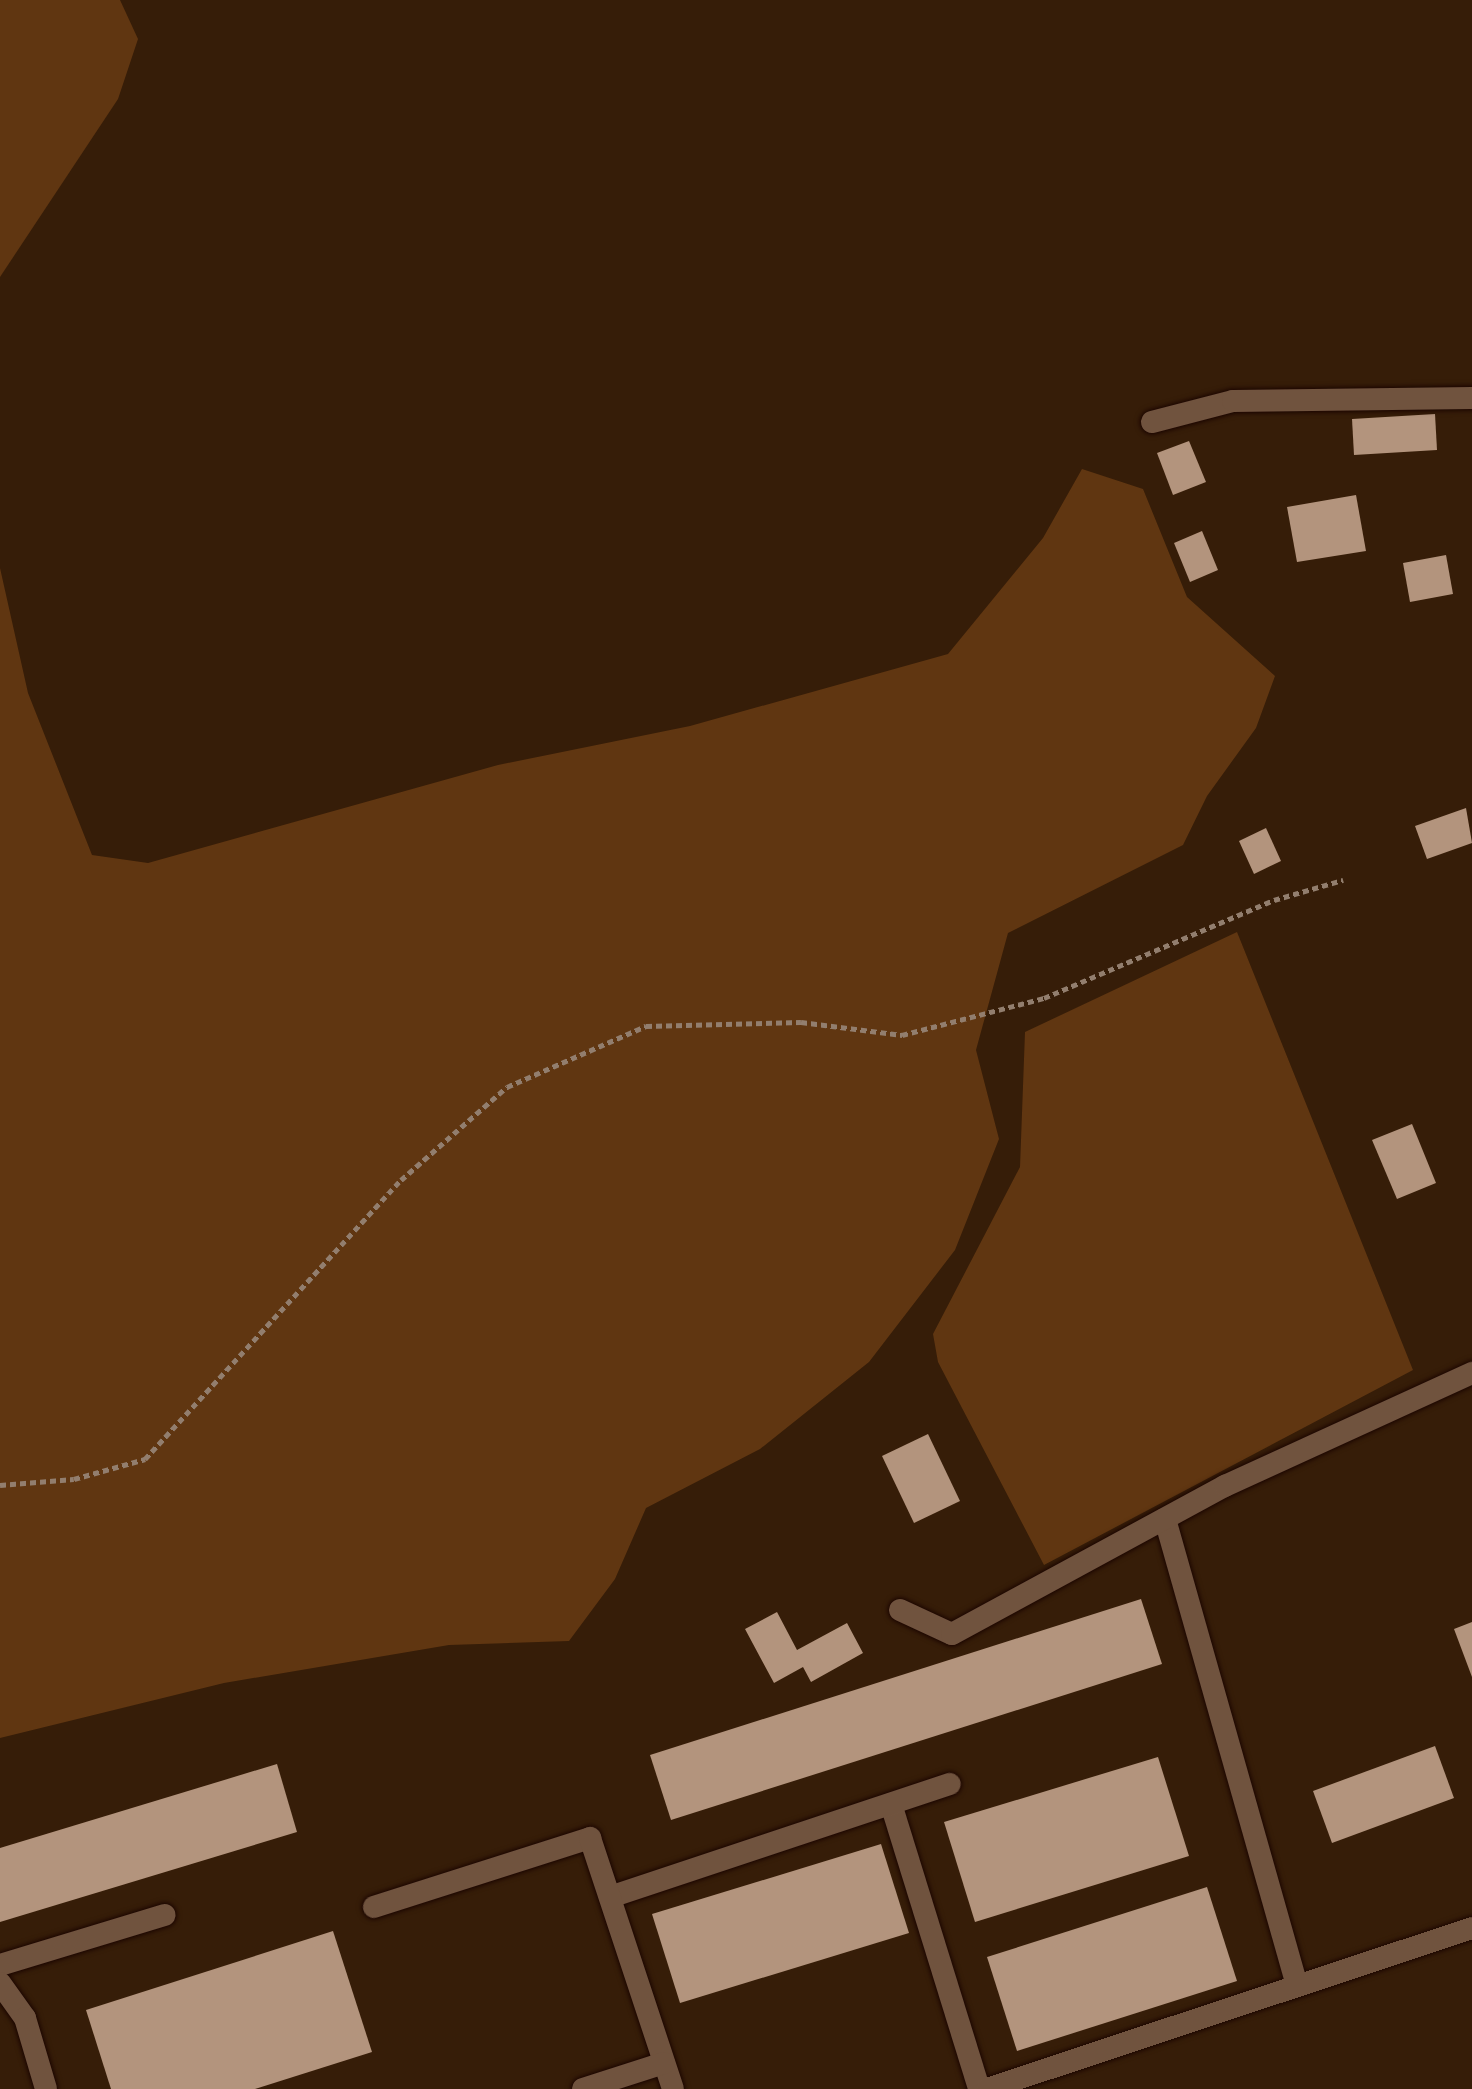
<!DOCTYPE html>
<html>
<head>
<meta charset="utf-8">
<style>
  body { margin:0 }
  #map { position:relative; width:1472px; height:2089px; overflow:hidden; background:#361d08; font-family:Arial,sans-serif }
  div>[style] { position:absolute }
  .green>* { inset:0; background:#603611 }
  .building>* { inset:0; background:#b3947d }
  .path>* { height:5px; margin-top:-2.5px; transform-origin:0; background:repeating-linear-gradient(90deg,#927e6e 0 6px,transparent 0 10px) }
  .roads { filter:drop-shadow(0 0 2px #1c0600) drop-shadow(0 0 2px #1c0600) }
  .service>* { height:22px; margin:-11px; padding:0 11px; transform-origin:11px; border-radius:11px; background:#70533e }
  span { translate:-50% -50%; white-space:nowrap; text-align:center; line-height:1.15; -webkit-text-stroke:8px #2b1301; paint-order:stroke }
</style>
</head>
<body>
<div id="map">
  <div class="green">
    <div style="clip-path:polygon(0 0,120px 0,138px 39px,118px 99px,0 277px)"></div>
    <div style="clip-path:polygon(1082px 469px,1143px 489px,1187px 597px,1275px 676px,1256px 728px,1207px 796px,1183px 845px,1008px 933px,976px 1050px,999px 1139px,955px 1250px,869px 1362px,760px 1449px,646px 1508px,615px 1579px,569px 1641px,449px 1645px,224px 1683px,0 1738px,0 568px,28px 693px,92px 855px,148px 863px,498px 765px,690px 726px,948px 654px,1043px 538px)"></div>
    <div style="clip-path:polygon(1237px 932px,1413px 1370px,1044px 1565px,938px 1362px,933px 1334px,1020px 1167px,1025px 1032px)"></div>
  </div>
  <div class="building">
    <div style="clip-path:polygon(1435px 414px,1437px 450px,1354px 455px,1352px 419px)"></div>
    <div style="clip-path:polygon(1189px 441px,1206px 482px,1173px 495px,1157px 453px)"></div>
    <div style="clip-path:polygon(1356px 495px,1366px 551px,1297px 562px,1287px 507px)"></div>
    <div style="clip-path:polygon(1202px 531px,1218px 570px,1190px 582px,1174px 543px)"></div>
    <div style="clip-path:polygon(1446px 555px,1453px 594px,1410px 602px,1403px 563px)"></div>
    <div style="clip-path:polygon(1466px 808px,1472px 843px,1427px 859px,1415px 826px)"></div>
    <div style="clip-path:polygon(1266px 828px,1281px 861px,1254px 874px,1239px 841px)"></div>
    <div style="clip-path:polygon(1412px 1124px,1436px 1183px,1397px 1199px,1372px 1140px)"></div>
    <div style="clip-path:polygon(928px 1434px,960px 1501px,914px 1523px,882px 1456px)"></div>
    <div style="clip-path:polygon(1141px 1599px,1162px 1664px,671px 1820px,650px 1755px)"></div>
    <div style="clip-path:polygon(777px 1612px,797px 1650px,847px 1623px,863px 1653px,811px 1682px,803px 1667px,774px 1683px,745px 1629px)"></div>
    <div style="clip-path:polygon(1472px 1622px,1472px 1677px,1454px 1629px)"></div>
    <div style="clip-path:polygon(1435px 1746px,1454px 1798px,1332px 1843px,1313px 1791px)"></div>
    <div style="clip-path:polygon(1158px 1757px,1189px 1856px,975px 1922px,944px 1822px)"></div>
    <div style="clip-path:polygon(277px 1764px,297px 1832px,0 1922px,0 1848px)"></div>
    <div style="clip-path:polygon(881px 1844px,909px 1933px,680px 2003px,652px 1914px)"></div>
    <div style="clip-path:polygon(1207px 1887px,1237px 1981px,1017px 2051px,987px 1957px)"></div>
    <div style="clip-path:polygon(333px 1931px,372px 2052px,255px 2089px,111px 2089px,86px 2010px)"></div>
  </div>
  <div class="path">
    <div style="left:0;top:1485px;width:74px;rotate:-4.6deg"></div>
    <div style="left:74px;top:1479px;width:74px;rotate:-15.7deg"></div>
    <div style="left:145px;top:1459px;width:379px;rotate:-47.5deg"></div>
    <div style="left:401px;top:1180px;width:141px;rotate:-41.3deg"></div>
    <div style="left:507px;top:1087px;width:152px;rotate:-23.7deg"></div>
    <div style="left:646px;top:1026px;width:155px;rotate:-1.5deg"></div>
    <div style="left:801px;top:1022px;width:102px;rotate:7.3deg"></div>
    <div style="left:902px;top:1035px;width:147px;rotate:-14.6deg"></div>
    <div style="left:1044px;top:998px;width:250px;rotate:-23.1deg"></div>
    <div style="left:1274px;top:900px;width:72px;rotate:-16.2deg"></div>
  </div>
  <div class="roads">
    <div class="service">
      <div style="left:1152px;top:422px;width:84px;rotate:-14.5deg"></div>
      <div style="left:1233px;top:401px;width:239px;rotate:-0.7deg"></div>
      <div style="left:1165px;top:1519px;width:485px;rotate:74.2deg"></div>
      <div style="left:900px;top:1610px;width:57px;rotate:24.8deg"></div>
      <div style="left:952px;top:1634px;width:311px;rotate:-28.5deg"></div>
      <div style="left:1225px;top:1486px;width:272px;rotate:-24.6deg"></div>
      <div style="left:891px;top:1804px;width:298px;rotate:72.8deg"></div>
      <div style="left:610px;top:1897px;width:358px;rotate:-18.4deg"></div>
      <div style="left:374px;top:1907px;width:227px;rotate:-17.7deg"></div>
      <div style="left:590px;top:1838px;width:264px;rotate:71.7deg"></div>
      <div style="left:0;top:1965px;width:172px;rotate:-16.9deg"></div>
      <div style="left:0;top:1983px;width:43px;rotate:54.5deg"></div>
      <div style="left:25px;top:2018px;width:74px;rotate:73.5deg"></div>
      <div style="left:583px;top:2089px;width:85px;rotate:-17.8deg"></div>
      <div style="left:987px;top:2089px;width:511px;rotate:-18.36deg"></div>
    </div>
  </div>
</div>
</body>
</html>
